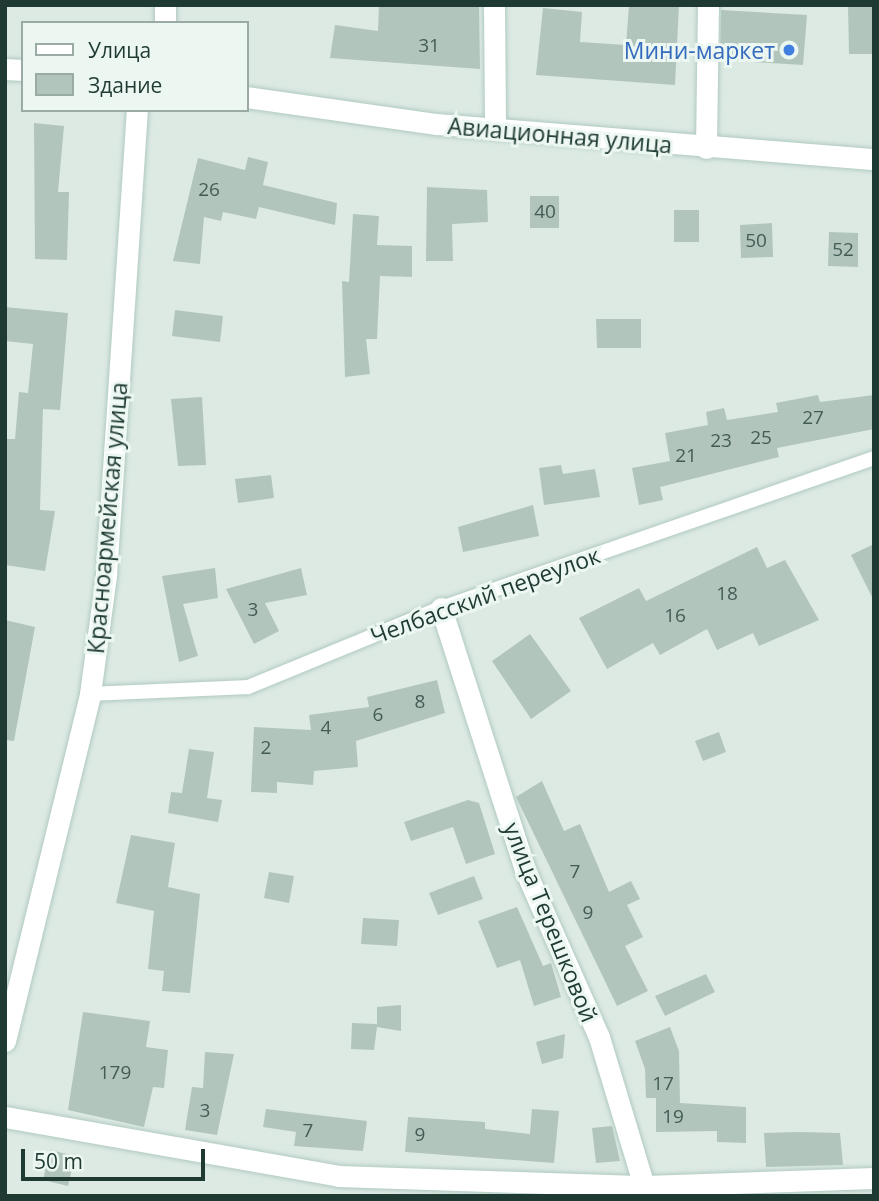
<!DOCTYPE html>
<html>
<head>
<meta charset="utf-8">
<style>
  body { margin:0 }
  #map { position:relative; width:879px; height:1201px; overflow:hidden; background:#ddeae4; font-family:"Open Sans",sans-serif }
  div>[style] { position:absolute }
  .building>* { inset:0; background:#b2c5bd }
  .roads { filter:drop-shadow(0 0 2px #b0cac0) drop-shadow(0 0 2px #b0cac0) }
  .service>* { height:14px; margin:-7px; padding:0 7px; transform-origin:7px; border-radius:7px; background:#fff }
  .minor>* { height:21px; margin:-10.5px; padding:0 10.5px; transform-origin:10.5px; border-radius:10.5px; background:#fff }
  .tertiary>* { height:21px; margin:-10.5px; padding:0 10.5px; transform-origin:10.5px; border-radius:10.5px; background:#fff }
  .secondary>* { height:21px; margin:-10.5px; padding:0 10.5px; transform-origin:10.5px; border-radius:10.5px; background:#fff }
  .dots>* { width:19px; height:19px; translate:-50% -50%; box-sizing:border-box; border:4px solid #edf7f2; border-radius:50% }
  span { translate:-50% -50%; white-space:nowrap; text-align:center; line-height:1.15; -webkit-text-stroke:6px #edf7f2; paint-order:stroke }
  .number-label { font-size:19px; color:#435d55 }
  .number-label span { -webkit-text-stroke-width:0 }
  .shop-label { font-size:23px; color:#366cbe }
  .right { translate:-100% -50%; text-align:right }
  .street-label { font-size:23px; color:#1e3a32 }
  .frame { position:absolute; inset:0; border:7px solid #1e3a32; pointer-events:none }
  .legend { position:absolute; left:21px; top:21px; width:228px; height:91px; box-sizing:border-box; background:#edf7f2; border:2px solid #9aaba5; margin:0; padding:9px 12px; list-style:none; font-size:21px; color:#1e3a32 }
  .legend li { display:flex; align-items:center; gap:14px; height:35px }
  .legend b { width:35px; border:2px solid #9aaba5 }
  .scale { position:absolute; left:21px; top:1149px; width:184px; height:32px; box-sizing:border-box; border:4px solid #1e3a32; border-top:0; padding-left:9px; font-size:21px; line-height:24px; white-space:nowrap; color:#1e3a32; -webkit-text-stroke:5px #edf7f2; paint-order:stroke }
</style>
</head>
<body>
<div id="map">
  <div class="building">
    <div style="clip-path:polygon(379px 5px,479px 5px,480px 69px,330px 58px,335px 25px,378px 31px)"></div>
    <div style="clip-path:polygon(629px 5px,679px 5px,675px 85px,536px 75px,543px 8px,582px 12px,580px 42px,626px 45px)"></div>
    <div style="clip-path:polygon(848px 5px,874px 5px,874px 54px,849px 54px)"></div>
    <div style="clip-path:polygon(721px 10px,807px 15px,803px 65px,720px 60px)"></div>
    <div style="clip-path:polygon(34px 123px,64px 126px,58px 192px,69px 192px,67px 260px,35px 259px)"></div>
    <div style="clip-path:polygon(248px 157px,268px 162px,263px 185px,337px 203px,335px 225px,259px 207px,256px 219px,223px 212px,221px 221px,204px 217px,200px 264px,173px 261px,198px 158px,245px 170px)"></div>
    <div style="clip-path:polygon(427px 187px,487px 190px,488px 222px,452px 224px,453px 261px,426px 261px)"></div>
    <div style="clip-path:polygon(530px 196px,559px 196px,559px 228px,530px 228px)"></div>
    <div style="clip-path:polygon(674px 210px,699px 210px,699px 242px,674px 242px)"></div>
    <div style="clip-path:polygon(353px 214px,379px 216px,377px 245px,412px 246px,412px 277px,380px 276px,377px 339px,366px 339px,370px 374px,345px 377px,342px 281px,349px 282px)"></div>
    <div style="clip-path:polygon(772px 223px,773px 257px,741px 258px,740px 225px)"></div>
    <div style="clip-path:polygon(829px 232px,858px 233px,858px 267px,828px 266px)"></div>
    <div style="clip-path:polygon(5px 307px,68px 313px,60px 410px,43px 409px,40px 510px,55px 511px,45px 571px,5px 565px,7px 439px,15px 439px,19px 392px,28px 393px,33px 344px,5px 341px)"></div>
    <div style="clip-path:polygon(175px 310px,223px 316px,220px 342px,172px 336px)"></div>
    <div style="clip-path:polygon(596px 319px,641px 319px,641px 348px,597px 348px)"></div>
    <div style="clip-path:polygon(818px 395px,820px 402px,874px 395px,874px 429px,777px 448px,779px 457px,660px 487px,663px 500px,639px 505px,632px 468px,670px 461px,665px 433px,708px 425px,706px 412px,724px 408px,727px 420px,778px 412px,776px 403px)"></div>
    <div style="clip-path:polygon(202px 397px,206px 465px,178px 466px,171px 399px)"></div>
    <div style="clip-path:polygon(561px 465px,563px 474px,595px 469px,600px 497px,544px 505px,539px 468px)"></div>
    <div style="clip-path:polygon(271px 475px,274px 498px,238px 503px,235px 479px)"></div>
    <div style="clip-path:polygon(533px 505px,539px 536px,463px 552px,458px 527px)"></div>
    <div style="clip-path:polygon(874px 544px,874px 601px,851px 555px)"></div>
    <div style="clip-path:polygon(757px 547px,767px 568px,785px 560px,819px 620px,759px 646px,753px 633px,717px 650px,707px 629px,660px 655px,653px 643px,607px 669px,579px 618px,639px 588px,646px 601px)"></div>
    <div style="clip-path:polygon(215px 568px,218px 598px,183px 604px,198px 656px,179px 662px,162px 576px)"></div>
    <div style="clip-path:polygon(301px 568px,307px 595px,265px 603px,279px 631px,254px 644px,226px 589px)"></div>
    <div style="clip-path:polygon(5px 620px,35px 627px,14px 741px,5px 740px)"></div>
    <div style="clip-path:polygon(530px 634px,571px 691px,531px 719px,492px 661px)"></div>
    <div style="clip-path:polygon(437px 680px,445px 713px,356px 741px,358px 767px,314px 771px,313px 785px,277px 782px,277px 793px,251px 792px,254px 727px,311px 730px,309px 715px,369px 707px,367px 697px)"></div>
    <div style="clip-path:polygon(719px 732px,726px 752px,703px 761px,695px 741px)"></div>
    <div style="clip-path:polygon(189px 749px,214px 752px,207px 798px,222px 800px,218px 822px,168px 813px,171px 792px,182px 793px)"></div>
    <div style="clip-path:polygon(542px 781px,564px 831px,580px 824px,609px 892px,631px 881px,640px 899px,627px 905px,643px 937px,625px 946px,648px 991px,617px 1006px,516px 797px)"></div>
    <div style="clip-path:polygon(468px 800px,479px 803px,495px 854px,466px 864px,453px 827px,411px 841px,404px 822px)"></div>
    <div style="clip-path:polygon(131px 835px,175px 843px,168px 887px,200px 894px,190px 993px,162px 991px,164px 971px,148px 969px,154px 911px,116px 903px)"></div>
    <div style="clip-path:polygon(269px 872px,294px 876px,289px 903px,264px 898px)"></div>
    <div style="clip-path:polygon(474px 876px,483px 899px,438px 915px,429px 893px)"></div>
    <div style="clip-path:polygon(517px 907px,543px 966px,551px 963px,561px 997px,534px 1006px,520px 960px,497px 968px,478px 921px)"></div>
    <div style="clip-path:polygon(363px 918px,399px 920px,397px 946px,361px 944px)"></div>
    <div style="clip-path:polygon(706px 974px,715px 992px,665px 1016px,655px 996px)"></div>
    <div style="clip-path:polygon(401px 1005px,401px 1031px,377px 1027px,374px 1050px,351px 1049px,352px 1023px,377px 1024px,377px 1007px)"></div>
    <div style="clip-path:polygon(83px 1012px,150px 1021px,146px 1047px,168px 1050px,164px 1088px,153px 1087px,144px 1127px,68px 1110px)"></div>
    <div style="clip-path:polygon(670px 1027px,679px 1051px,680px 1103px,746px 1107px,746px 1143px,717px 1142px,717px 1131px,656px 1132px,656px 1098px,646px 1098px,645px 1069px,635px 1041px)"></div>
    <div style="clip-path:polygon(565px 1034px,563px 1058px,542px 1064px,536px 1042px)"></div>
    <div style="clip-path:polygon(205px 1052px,234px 1054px,217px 1135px,185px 1130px,192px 1087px,203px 1088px)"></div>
    <div style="clip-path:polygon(266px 1109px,367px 1121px,363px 1151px,294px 1146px,296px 1132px,263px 1127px)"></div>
    <div style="clip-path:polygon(532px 1109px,559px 1111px,554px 1163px,405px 1152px,408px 1117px,485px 1122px,485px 1129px,530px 1134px)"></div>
    <div style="clip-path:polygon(612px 1126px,620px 1161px,596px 1163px,592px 1128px)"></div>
    <div style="clip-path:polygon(799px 1132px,840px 1133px,843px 1165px,766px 1167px,764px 1133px)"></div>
    <div style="clip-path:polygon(50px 1150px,75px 1156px,68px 1186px,43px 1180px)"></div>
  </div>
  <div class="roads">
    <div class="service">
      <div style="left:90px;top:694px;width:158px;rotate:-2.5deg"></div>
      <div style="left:248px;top:687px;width:209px;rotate:-22.3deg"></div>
      <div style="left:441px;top:608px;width:458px;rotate:-19.1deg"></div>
    </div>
    <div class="minor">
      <div style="left:494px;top:5px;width:124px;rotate:89.5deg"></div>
      <div style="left:706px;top:148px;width:143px;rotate:-89.2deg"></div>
      <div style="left:441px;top:608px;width:275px;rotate:72.2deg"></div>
      <div style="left:525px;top:870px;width:183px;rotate:66.1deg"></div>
      <div style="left:599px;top:1037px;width:166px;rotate:73.2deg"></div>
      <div style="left:5px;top:1117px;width:338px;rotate:10deg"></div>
      <div style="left:338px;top:1176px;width:308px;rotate:1.9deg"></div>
      <div style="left:646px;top:1186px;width:228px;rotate:-2deg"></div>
    </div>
    <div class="tertiary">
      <div style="left:165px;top:23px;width:18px;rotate:-90deg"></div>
      <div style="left:5px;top:1041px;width:357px;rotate:-76.2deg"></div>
      <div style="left:90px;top:694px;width:120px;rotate:-82.3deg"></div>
      <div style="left:106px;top:575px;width:466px;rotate:-86.2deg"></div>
    </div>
    <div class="secondary">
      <div style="left:5px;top:69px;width:18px;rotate:3deg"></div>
      <div style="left:247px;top:97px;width:192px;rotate:8.1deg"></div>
      <div style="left:437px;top:124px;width:438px;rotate:4.6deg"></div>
    </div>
  </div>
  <div class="dots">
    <div style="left:789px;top:50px;background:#3f7fe0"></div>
  </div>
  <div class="number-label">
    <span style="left:429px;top:46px">31</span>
    <span style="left:209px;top:190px">26</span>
    <span style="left:545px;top:212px">40</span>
    <span style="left:756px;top:241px">50</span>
    <span style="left:843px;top:250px">52</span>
    <span style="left:813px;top:418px">27</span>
    <span style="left:761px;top:438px">25</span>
    <span style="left:721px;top:441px">23</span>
    <span style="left:686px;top:456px">21</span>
    <span style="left:727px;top:594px">18</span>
    <span style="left:253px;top:610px">3</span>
    <span style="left:675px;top:616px">16</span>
    <span style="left:420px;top:702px">8</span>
    <span style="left:378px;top:715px">6</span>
    <span style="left:326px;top:728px">4</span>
    <span style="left:266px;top:748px">2</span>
    <span style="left:575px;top:872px">7</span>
    <span style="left:588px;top:913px">9</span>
    <span style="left:115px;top:1073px">179</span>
    <span style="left:663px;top:1084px">17</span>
    <span style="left:205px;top:1111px">3</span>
    <span style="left:673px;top:1117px">19</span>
    <span style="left:308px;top:1131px">7</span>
    <span style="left:420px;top:1135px">9</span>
  </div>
  <div class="shop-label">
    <span class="right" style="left:775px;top:50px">Мини-маркет</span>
  </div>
  <div class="street-label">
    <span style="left:560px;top:135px;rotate:5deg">Авиационная улица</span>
    <span style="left:107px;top:518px;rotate:-85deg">Красноармейская улица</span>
    <span style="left:485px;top:595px;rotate:-20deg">Челбасский переулок</span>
    <span style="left:551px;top:922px;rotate:68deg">улица Терешковой</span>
  </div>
  <div class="frame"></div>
  <ul class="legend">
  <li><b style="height:9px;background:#fff"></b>Улица</li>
  <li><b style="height:19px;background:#b2c5bd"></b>Здание</li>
  </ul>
  <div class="scale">50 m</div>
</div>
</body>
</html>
